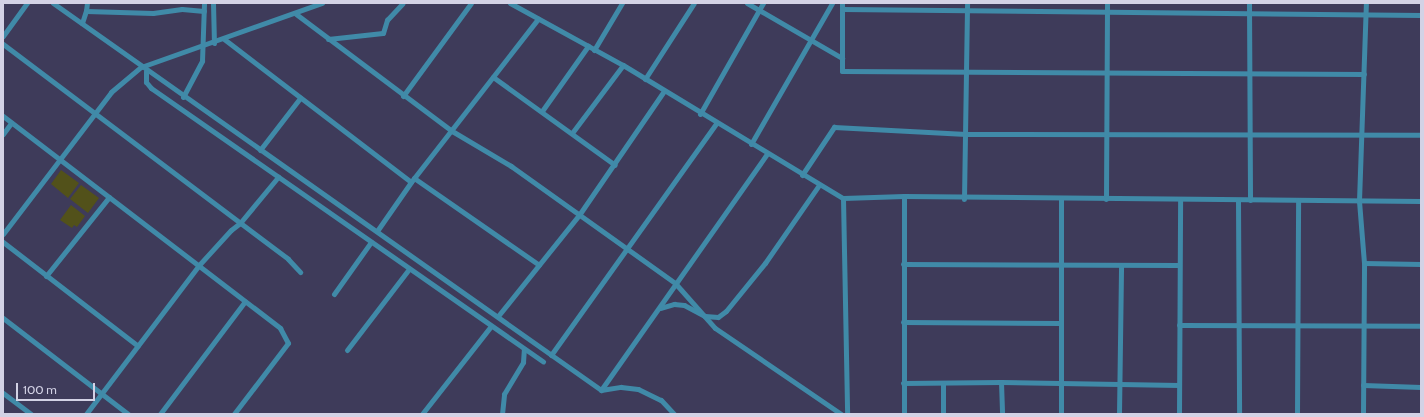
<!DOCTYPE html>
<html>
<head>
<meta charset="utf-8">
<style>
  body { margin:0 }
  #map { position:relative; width:1424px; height:417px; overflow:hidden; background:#3e3b5a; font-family:Cabin,sans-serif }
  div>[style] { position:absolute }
  .green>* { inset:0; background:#52511a }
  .street>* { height:5px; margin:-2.5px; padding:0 2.5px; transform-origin:2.5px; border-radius:2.5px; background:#408aa8 }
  span { translate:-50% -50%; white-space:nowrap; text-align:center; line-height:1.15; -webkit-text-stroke:4px #3e3b5a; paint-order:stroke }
  .frame { position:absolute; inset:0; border:4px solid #d3d2e5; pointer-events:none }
  .scale { position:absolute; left:16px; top:383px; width:79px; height:18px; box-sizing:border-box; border:2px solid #d3d2e5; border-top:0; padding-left:5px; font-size:12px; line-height:14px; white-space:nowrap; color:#d3d2e5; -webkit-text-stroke:3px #3e3b5a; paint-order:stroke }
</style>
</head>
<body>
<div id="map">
  <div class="green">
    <div style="clip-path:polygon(61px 170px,79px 183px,68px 198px,51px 184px)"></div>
    <div style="clip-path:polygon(81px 185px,99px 198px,88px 213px,70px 199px)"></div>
    <div style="clip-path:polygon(71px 205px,85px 216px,77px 227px,74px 225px,72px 228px,60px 220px)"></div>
  </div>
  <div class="street">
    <div style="left:53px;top:3px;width:671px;rotate:35.23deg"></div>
    <div style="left:601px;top:390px;width:20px;rotate:-9deg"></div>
    <div style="left:621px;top:387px;width:17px;rotate:7deg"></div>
    <div style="left:638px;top:389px;width:25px;rotate:26deg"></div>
    <div style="left:661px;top:400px;width:19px;rotate:47deg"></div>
    <div style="left:213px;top:3px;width:40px;rotate:88.6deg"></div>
    <div style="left:510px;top:3px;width:129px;rotate:28.8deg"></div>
    <div style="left:623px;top:65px;width:257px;rotate:31.2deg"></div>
    <div style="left:843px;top:198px;width:61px;rotate:-1.9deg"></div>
    <div style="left:904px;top:196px;width:517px;rotate:0.55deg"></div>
    <div style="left:747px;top:3px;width:110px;rotate:30.1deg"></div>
    <div style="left:842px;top:3px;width:68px;rotate:90deg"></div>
    <div style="left:842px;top:71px;width:522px;rotate:0.33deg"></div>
    <div style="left:1249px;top:3px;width:197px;rotate:89.7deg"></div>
    <div style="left:842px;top:9px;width:579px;rotate:0.59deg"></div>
    <div style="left:86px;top:11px;width:8px;rotate:-83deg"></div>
    <div style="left:296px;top:14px;width:195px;rotate:36.9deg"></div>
    <div style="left:452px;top:131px;width:69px;rotate:30.7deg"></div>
    <div style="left:511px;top:166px;width:201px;rotate:35.5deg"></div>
    <div style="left:675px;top:283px;width:60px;rotate:48.4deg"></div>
    <div style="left:715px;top:328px;width:153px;rotate:34.3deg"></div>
    <div style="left:82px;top:23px;width:13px;rotate:-72deg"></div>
    <div style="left:86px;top:11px;width:67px;rotate:1.7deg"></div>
    <div style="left:153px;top:13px;width:29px;rotate:-8deg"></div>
    <div style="left:182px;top:9px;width:22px;rotate:5deg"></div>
    <div style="left:3px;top:36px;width:41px;rotate:-54deg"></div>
    <div style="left:224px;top:39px;width:235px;rotate:37.4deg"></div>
    <div style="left:328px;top:39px;width:55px;rotate:-6.2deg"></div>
    <div style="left:383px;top:33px;width:14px;rotate:-73deg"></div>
    <div style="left:387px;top:20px;width:23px;rotate:-47deg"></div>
    <div style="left:3px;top:44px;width:357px;rotate:37deg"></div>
    <div style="left:288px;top:259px;width:18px;rotate:47deg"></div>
    <div style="left:594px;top:50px;width:55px;rotate:-59.2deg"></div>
    <div style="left:146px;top:71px;width:11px;rotate:90deg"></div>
    <div style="left:146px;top:82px;width:8px;rotate:50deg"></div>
    <div style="left:151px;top:88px;width:478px;rotate:34.9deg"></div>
    <div style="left:493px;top:77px;width:150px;rotate:35.8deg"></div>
    <div style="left:645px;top:79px;width:90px;rotate:-57.2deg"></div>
    <div style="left:403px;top:96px;width:115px;rotate:-53.8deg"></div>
    <div style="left:183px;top:97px;width:41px;rotate:-62.2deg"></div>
    <div style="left:202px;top:61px;width:58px;rotate:-88deg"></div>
    <div style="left:542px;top:111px;width:80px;rotate:-54.7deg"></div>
    <div style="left:700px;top:114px;width:128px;rotate:-60.4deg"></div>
    <div style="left:3px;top:116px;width:349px;rotate:37.4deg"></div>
    <div style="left:280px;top:328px;width:17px;rotate:62deg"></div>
    <div style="left:288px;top:343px;width:89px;rotate:127.3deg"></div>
    <div style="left:572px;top:133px;width:85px;rotate:-53.1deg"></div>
    <div style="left:3px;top:134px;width:14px;rotate:-54deg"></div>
    <div style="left:751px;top:144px;width:163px;rotate:-60.1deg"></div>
    <div style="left:260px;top:150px;width:66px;rotate:-52.4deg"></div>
    <div style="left:802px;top:175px;width:58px;rotate:-56.3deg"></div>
    <div style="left:834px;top:127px;width:132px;rotate:3deg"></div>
    <div style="left:966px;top:134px;width:455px;rotate:0.1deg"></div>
    <div style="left:414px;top:178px;width:152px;rotate:34.8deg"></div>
    <div style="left:904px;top:196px;width:218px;rotate:90deg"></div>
    <div style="left:843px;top:198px;width:216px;rotate:88.9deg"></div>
    <div style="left:964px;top:199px;width:196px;rotate:-89.1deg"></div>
    <div style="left:1106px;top:199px;width:196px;rotate:-89.7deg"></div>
    <div style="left:1238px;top:200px;width:214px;rotate:89.7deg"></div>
    <div style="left:377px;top:231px;width:60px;rotate:-55.2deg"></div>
    <div style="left:411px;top:182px;width:207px;rotate:-52.1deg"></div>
    <div style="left:3px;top:234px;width:178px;rotate:-52.7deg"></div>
    <div style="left:111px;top:92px;width:39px;rotate:-40deg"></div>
    <div style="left:141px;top:67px;width:192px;rotate:-19.5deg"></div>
    <div style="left:3px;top:242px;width:170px;rotate:37.6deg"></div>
    <div style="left:1364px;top:263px;width:57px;rotate:1deg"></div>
    <div style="left:903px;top:264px;width:276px;rotate:0.2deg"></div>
    <div style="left:46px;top:276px;width:101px;rotate:-51.4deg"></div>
    <div style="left:334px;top:294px;width:64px;rotate:-54.6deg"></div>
    <div style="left:660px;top:308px;width:15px;rotate:-16deg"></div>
    <div style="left:674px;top:304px;width:10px;rotate:6deg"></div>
    <div style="left:684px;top:305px;width:24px;rotate:28deg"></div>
    <div style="left:705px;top:316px;width:13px;rotate:4deg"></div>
    <div style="left:718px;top:317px;width:10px;rotate:-37deg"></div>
    <div style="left:726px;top:311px;width:62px;rotate:-50.9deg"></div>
    <div style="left:765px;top:263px;width:95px;rotate:-55.3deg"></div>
    <div style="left:498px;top:316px;width:129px;rotate:-51.3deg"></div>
    <div style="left:579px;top:215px;width:150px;rotate:-55.6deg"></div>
    <div style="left:3px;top:318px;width:158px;rotate:37.5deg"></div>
    <div style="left:903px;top:322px;width:158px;rotate:0.4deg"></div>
    <div style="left:1179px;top:325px;width:242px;rotate:0.2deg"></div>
    <div style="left:347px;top:350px;width:102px;rotate:-52.6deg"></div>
    <div style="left:551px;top:355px;width:284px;rotate:-54.5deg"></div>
    <div style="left:1001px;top:382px;width:32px;rotate:88deg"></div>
    <div style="left:903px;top:383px;width:98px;rotate:-0.6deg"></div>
    <div style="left:1001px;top:382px;width:178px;rotate:1deg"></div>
    <div style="left:1363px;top:385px;width:58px;rotate:2deg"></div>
    <div style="left:601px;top:390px;width:289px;rotate:-54.9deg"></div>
    <div style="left:3px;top:393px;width:35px;rotate:37deg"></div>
    <div style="left:86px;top:414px;width:187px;rotate:-52.8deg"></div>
    <div style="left:199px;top:265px;width:47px;rotate:-47.6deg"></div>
    <div style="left:231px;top:230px;width:11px;rotate:-38deg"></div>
    <div style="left:240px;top:223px;width:60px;rotate:-50.4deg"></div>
    <div style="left:160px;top:414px;width:141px;rotate:-53deg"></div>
    <div style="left:422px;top:414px;width:112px;rotate:-51.9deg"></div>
    <div style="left:502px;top:414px;width:20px;rotate:-84deg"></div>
    <div style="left:504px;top:394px;width:37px;rotate:-59deg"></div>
    <div style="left:523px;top:362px;width:13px;rotate:-86deg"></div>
    <div style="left:943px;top:414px;width:30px;rotate:-90deg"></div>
    <div style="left:1061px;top:414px;width:216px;rotate:-90deg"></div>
    <div style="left:1119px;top:414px;width:149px;rotate:-89.2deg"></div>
    <div style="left:1179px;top:414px;width:215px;rotate:-89.7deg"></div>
    <div style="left:1297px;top:414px;width:214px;rotate:-89.7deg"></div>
    <div style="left:1363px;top:414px;width:151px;rotate:-89.6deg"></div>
    <div style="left:1364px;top:263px;width:62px;rotate:-94.6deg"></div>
    <div style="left:1359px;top:201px;width:198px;rotate:-88deg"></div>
  </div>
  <div class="frame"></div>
  <div class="scale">100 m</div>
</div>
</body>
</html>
